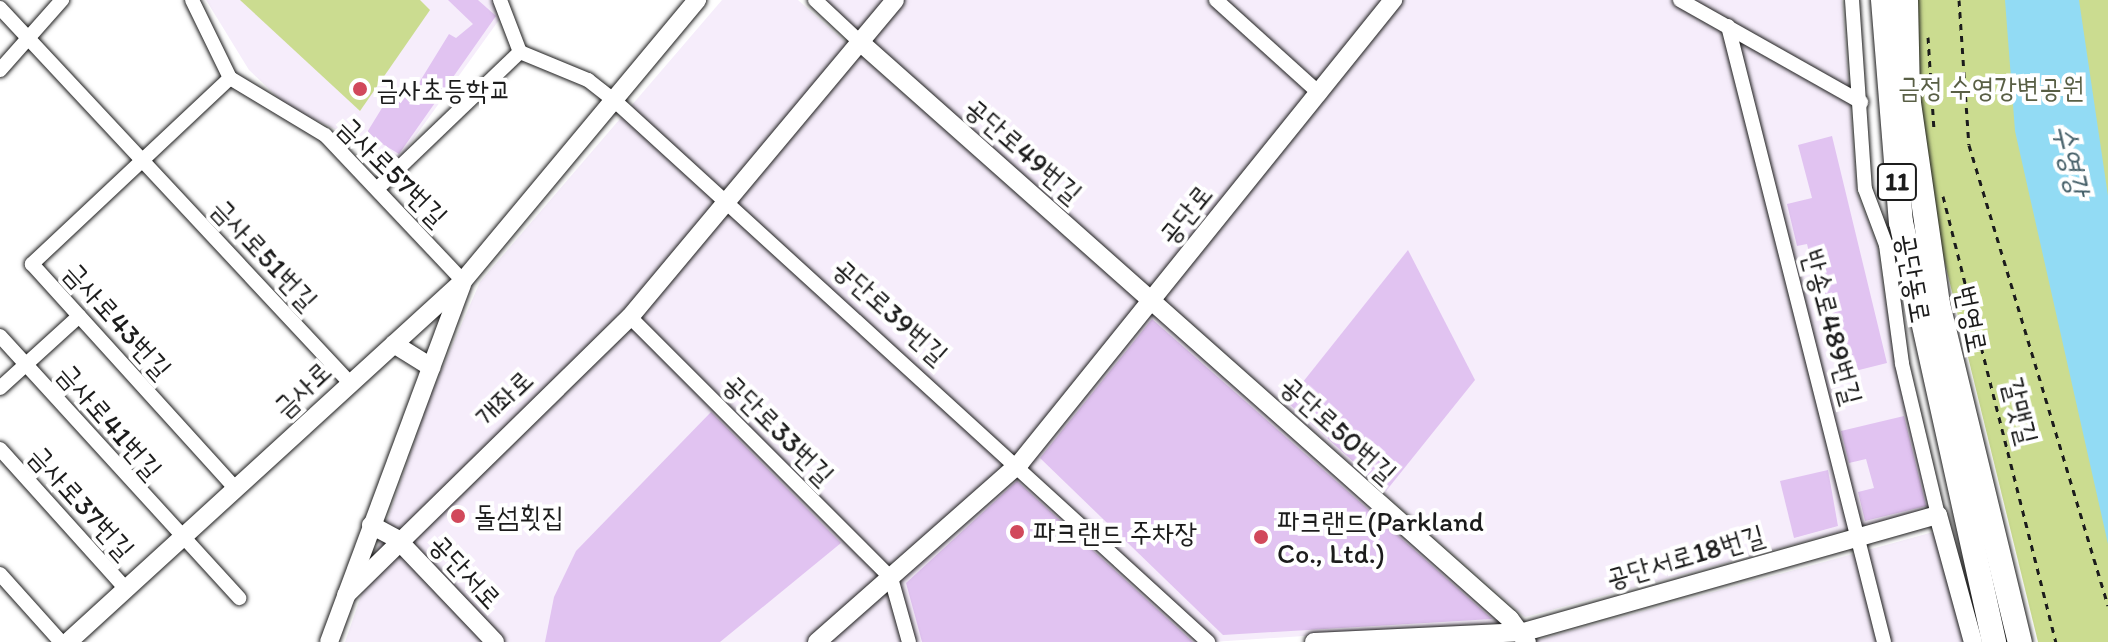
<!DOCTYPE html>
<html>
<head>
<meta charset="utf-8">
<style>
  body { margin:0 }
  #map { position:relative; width:2108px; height:642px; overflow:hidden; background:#fff; font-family:Itim,"Poor Story",sans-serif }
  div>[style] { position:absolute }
  .built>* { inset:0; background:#f6edfb }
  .green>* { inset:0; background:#cbdc90 }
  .water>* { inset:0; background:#92dbf4 }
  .building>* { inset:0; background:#e1c3f1 }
  .path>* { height:3px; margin-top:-1.5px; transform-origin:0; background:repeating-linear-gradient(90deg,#1c1c1c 0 6px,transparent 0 12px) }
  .roads { filter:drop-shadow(0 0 2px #1c1c1c) drop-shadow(0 0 2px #1c1c1c) }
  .street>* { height:14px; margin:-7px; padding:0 7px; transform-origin:7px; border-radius:7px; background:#fff }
  .secondary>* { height:18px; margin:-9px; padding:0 9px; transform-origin:9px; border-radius:9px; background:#fff }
  .highway>* { height:24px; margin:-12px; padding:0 12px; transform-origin:12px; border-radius:12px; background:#fff }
  .dots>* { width:22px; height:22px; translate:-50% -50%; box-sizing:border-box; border:4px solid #fff; border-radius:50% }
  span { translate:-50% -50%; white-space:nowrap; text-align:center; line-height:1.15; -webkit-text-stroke:8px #fff; paint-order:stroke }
  .shield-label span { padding:2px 6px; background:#fff; border:2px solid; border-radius:6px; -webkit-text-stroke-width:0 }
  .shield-label { font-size:26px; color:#1c1c1c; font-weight:700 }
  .park-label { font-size:28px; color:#595f45 }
  .poi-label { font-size:28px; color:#1c1c1c }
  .left { translate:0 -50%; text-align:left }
  .street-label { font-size:28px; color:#1c1c1c }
  .water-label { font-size:30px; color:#455f68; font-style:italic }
</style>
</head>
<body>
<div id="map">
  <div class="built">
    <div style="clip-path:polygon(206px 0,493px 0,499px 20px,399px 159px,288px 107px,249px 70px)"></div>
    <div style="clip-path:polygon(722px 0,798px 0,1503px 623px,1212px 642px,345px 642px,431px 394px,480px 282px)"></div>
    <div style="clip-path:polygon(822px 0,1842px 0,1857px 192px,1877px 244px,1895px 362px,1933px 507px,1525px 617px)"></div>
    <div style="clip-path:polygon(1937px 531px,1965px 642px,1483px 642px,1534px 641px)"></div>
  </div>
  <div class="green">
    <div style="clip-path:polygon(240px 0,420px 0,430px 10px,360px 111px)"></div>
    <div style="clip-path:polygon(1917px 0,2108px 0,2108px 642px,2038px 642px,1942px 251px,1918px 90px)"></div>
  </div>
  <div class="water">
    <div style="clip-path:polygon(2005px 0,2079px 0,2108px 196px,2108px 544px,2015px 131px)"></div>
  </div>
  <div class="building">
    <div style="clip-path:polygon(448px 0,478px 0,496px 16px,399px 154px,366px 134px,393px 90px,409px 99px,449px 34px,456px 38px,473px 24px)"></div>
    <div style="clip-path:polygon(1832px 136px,1887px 363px,1839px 375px,1807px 244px,1797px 246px,1787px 204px,1812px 198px,1798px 145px)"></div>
    <div style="clip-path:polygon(1408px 250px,1475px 380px,1386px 491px,1287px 402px)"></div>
    <div style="clip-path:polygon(1152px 319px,1412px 548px,1492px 619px,1223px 635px,1040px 458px)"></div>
    <div style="clip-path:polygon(711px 412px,841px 543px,720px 642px,545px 642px,554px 597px,576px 551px)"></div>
    <div style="clip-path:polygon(1904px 416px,1926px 506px,1865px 521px,1858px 492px,1874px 488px,1866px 459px,1849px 463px,1841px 431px)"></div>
    <div style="clip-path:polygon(1828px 470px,1838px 526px,1794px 538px,1780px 481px)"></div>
    <div style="clip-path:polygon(1017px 481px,1193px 642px,922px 642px,906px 583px)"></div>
  </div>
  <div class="path">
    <div style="left:1959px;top:0;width:145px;rotate:86.1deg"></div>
    <div style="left:1969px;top:145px;width:481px;rotate:73.2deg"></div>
    <div style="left:1928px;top:37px;width:92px;rotate:86.3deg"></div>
    <div style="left:1943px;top:196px;width:460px;rotate:75.8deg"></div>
  </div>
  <div class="roads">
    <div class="street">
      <div style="left:192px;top:0;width:87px;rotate:64deg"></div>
      <div style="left:230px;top:78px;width:111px;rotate:31deg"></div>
      <div style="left:325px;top:135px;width:201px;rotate:46.6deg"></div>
      <div style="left:500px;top:0;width:56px;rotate:69deg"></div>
      <div style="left:520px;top:52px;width:74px;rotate:22.4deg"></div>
      <div style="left:588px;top:80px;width:34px;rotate:38deg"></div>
      <div style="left:615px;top:101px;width:803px;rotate:42.37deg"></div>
      <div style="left:815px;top:0;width:62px;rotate:43deg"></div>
      <div style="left:1216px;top:0;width:140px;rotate:42.1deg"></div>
      <div style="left:1680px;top:0;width:208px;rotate:29.4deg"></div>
      <div style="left:1852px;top:0;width:189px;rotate:86.1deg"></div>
      <div style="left:1865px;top:189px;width:60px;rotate:69.4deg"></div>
      <div style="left:1886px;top:245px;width:120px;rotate:82.3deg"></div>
      <div style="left:1902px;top:364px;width:155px;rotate:76.6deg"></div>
      <div style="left:0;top:8px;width:513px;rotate:46.97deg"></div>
      <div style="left:1728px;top:26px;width:635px;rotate:75.79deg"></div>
      <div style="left:0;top:70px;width:94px;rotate:-48.5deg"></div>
      <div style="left:230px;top:78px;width:272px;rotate:136.8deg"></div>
      <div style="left:32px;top:264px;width:302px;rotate:47.8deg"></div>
      <div style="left:379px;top:187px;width:195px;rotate:-43.8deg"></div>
      <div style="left:630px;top:317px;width:369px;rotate:45deg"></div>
      <div style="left:891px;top:578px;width:66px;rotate:74.3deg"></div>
      <div style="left:0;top:336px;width:355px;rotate:47.6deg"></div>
      <div style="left:0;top:388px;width:107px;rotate:-42.3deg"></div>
      <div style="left:0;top:449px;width:188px;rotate:48deg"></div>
      <div style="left:0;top:574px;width:91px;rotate:48.1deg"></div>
    </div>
    <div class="secondary">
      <div style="left:860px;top:42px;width:869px;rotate:41.6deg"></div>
      <div style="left:1510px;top:619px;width:29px;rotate:54deg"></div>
      <div style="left:394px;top:344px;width:44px;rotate:31.9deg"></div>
      <div style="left:371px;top:525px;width:30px;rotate:28deg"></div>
      <div style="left:397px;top:539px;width:142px;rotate:46.4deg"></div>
      <div style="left:346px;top:595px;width:397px;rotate:-44.4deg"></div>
      <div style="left:630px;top:317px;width:413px;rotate:-50.1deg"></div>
      <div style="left:68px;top:642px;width:535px;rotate:-42.42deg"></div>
      <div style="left:463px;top:281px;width:366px;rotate:-50.2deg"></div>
      <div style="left:329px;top:642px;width:382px;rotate:-69.6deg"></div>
      <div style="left:817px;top:642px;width:271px;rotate:-41.4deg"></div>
      <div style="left:1020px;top:463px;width:595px;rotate:-51.14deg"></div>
      <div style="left:1314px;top:642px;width:210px;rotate:-2.7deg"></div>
      <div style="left:1524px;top:632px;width:430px;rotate:-15.8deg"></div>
      <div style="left:1938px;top:515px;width:132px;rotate:74.6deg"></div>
    </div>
    <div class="highway">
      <div style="left:1883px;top:0;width:223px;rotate:85.4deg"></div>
      <div style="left:1901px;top:222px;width:430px;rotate:77.5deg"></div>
      <div style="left:1906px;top:0;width:96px;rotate:88.8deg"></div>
      <div style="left:1908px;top:96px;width:210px;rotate:81.8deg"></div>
      <div style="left:1938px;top:304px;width:348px;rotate:76.4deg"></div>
    </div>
  </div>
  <div class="dots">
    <div style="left:360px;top:89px;background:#d1495b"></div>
    <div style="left:458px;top:516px;background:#d1495b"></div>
    <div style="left:1017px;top:532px;background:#d1495b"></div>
    <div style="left:1261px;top:537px;background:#d1495b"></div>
  </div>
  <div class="shield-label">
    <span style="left:1897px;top:182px">11</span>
  </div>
  <div class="park-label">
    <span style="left:1991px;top:87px">금정 수영강변공원</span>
  </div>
  <div class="poi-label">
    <span class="left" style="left:376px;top:89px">금사초등학교</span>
    <span class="left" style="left:474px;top:516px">돌섬횟집</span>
    <span class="left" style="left:1277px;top:537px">파크랜드(Parkland<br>Co., Ltd.)</span>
    <span class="left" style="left:1033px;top:532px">파크랜드 주차장</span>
  </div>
  <div class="street-label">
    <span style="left:1024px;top:150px;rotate:41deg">공단로49번길</span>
    <span style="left:393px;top:171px;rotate:45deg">금사로57번길</span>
    <span style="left:1185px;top:214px;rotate:-51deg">공단로</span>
    <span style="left:265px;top:254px;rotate:47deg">금사로51번길</span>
    <span style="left:1914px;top:278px;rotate:80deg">공단동로</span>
    <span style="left:891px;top:311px;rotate:42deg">공단로39번길</span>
    <span style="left:1972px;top:319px;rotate:79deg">번영로</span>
    <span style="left:118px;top:320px;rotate:48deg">금사로43번길</span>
    <span style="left:1833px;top:327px;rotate:75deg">반송로489번길</span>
    <span style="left:302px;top:389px;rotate:-43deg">금사로</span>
    <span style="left:504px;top:398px;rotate:-44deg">개좌로</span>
    <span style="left:2021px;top:411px;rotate:76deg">갈맷길</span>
    <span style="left:110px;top:421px;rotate:49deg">금사로41번길</span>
    <span style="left:779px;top:429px;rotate:45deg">공단로33번길</span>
    <span style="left:1339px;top:429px;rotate:42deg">공단로50번길</span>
    <span style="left:82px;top:502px;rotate:48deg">금사로37번길</span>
    <span style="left:1685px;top:556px;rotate:-16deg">공단서로18번길</span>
    <span style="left:466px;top:571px;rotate:47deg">공단서로</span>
  </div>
  <div class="water-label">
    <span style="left:2071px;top:160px;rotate:77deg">수영강</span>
  </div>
</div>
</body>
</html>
